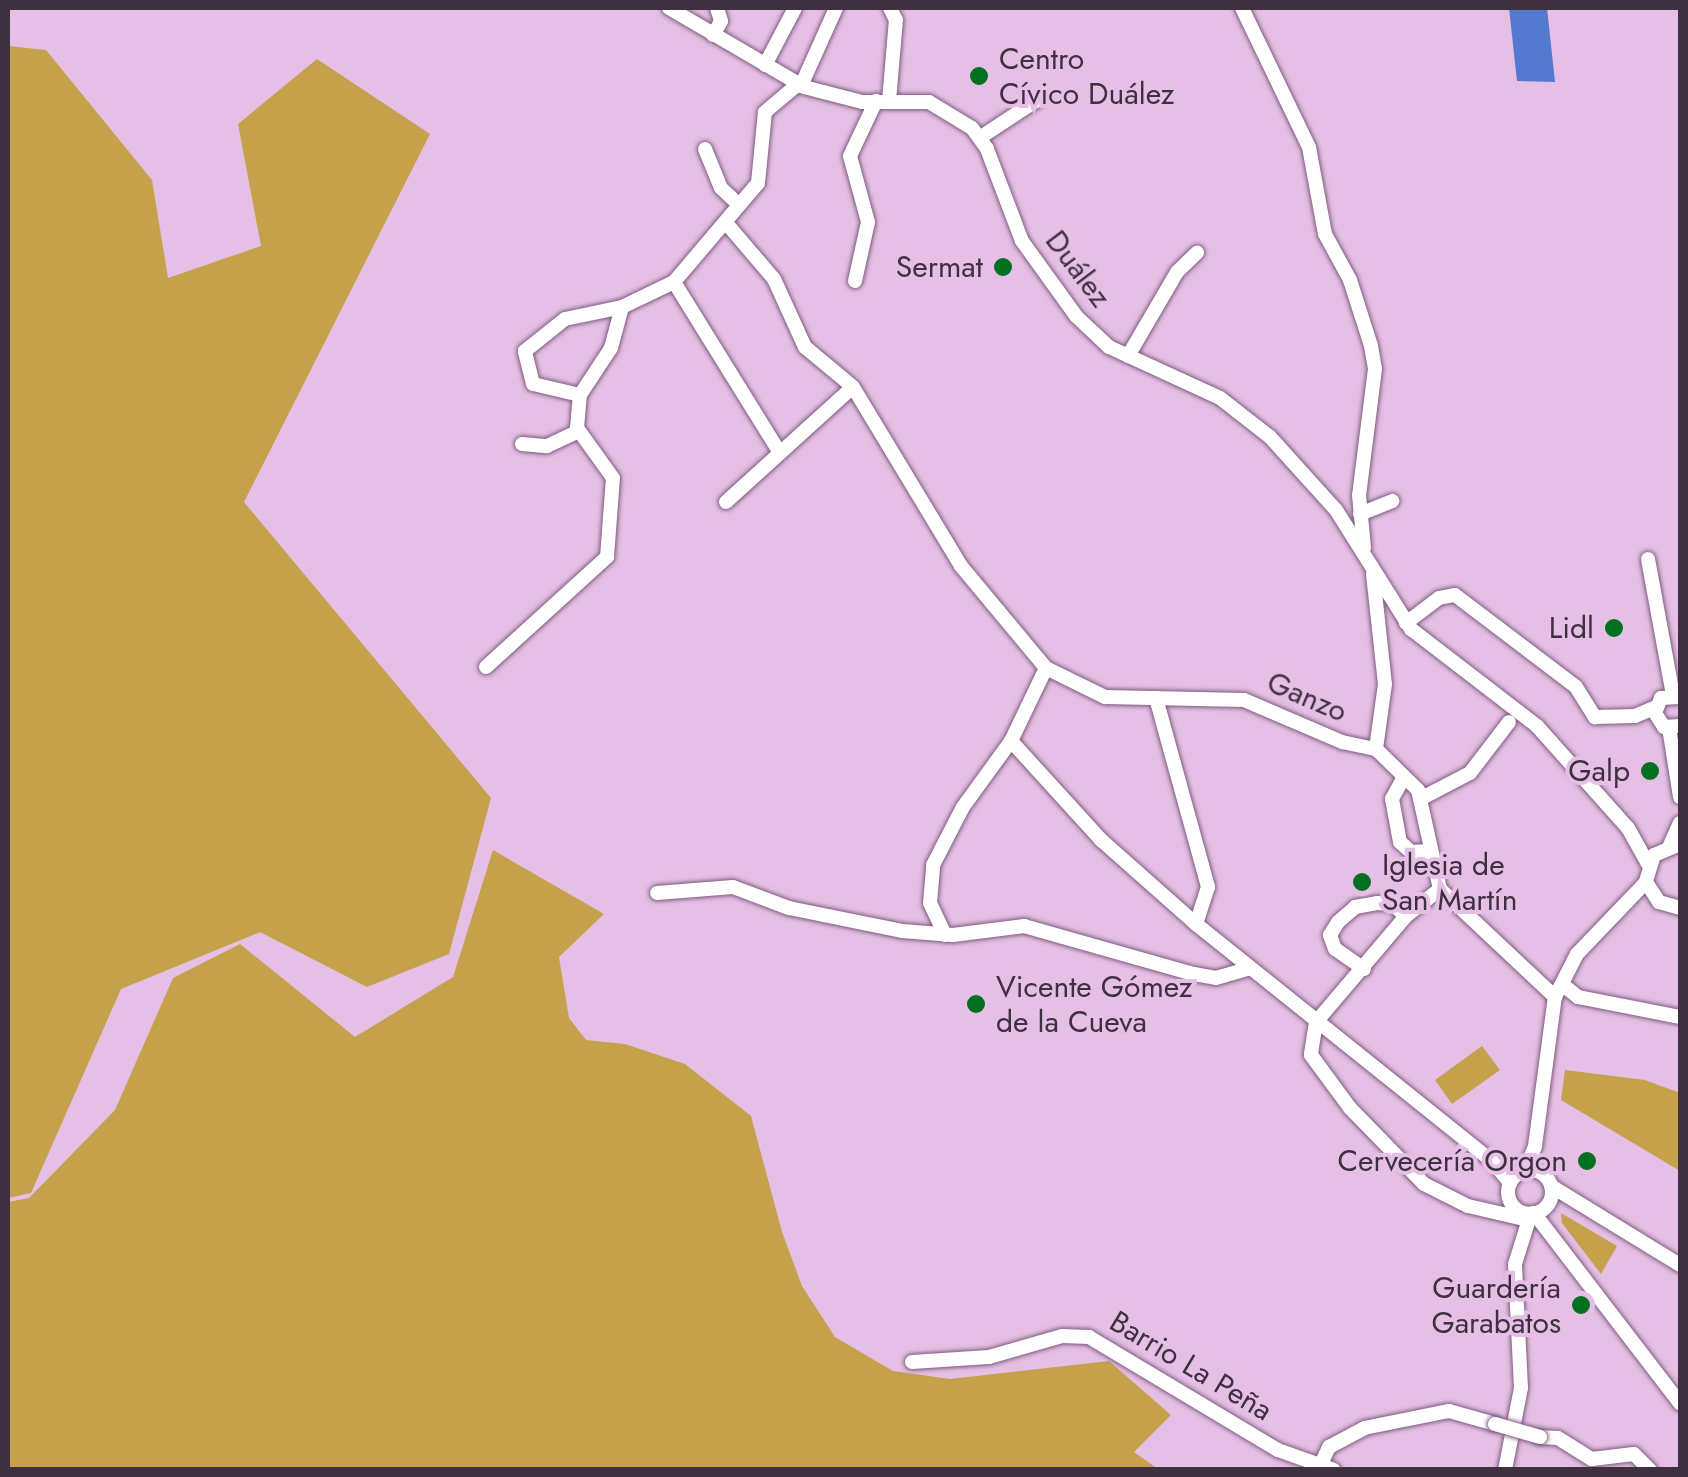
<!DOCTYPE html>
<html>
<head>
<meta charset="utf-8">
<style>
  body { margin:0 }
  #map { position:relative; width:1688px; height:1477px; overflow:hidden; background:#e5bfe5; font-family:Jost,sans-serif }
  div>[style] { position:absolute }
  .green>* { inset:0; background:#c6a14c }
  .water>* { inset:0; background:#5578d1 }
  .roads { filter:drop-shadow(0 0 2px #7e5c7e) drop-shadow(0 0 2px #7e5c7e) }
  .minor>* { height:14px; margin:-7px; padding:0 7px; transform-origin:7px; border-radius:7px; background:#fff }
  .minor>.ring { margin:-7px; padding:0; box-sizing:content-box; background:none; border:14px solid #fff; border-radius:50% }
  .bridges { filter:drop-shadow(0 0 2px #7e5c7e) drop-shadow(0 0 2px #7e5c7e) }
  .minor-bridge>* { height:14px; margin:-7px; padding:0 7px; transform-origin:7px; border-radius:7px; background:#fff }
  .dots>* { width:28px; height:28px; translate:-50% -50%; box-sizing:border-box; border:5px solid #e5bfe5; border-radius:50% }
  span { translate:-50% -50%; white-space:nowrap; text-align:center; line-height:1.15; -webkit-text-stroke:8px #e5bfe5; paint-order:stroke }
  .poi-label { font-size:30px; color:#3f3040 }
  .left { translate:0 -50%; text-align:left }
  .right { translate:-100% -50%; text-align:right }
  .street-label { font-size:30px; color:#3f3040 }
  .frame { position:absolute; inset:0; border:10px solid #3f3040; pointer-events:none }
</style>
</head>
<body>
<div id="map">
  <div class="green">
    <div style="clip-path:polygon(8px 46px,46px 50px,152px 180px,168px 278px,261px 246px,238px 124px,317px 59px,430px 134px,244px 502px,491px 798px,449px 954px,367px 987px,260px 932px,121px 989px,31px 1193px,8px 1198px)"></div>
    <div style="clip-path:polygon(493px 850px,604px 914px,559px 957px,569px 1018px,586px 1040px,625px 1044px,685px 1064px,751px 1116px,782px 1232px,802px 1286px,835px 1337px,893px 1371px,950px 1379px,1109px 1361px,1171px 1415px,1134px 1452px,1158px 1469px,8px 1469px,8px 1202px,29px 1198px,115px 1110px,173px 978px,240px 944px,355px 1037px,453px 977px)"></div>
    <div style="clip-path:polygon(1482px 1046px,1500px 1070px,1452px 1104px,1435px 1080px)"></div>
    <div style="clip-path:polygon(1565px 1070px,1645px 1080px,1680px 1093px,1680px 1171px,1561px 1100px)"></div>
    <div style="clip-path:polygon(1561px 1213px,1617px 1246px,1601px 1274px,1562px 1223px)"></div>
  </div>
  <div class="water">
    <div style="clip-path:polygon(1509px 8px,1547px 8px,1555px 82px,1517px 81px)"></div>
  </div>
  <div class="roads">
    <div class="minor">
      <div style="left:669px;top:8px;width:156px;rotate:30.3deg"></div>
      <div style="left:804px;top:87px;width:60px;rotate:14.5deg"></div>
      <div style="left:862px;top:102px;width:67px"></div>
      <div style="left:929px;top:102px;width:50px;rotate:31.2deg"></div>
      <div style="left:972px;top:128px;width:26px;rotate:54deg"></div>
      <div style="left:987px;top:149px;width:98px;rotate:69.2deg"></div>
      <div style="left:1022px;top:241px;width:92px;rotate:54.2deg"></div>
      <div style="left:1076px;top:316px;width:45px;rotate:43.2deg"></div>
      <div style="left:1109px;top:347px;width:122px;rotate:24.7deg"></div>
      <div style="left:1220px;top:398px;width:63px;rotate:38deg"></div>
      <div style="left:1270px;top:437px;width:98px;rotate:47.9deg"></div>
      <div style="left:1336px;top:510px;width:141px;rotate:57.8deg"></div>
      <div style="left:1411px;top:629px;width:159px;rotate:37.6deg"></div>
      <div style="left:1537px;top:726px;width:137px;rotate:48.3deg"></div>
      <div style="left:1628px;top:828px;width:41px;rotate:60.9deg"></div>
      <div style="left:1242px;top:8px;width:154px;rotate:64.3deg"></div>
      <div style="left:1309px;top:147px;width:88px;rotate:79.6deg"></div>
      <div style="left:1325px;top:234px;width:52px;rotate:61.5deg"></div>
      <div style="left:1350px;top:280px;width:69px;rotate:72.3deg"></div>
      <div style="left:1371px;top:346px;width:23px;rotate:80deg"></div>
      <div style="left:1375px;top:369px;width:127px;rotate:97.2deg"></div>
      <div style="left:1359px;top:495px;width:53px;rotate:84.6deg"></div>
      <div style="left:713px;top:35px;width:16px;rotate:-60deg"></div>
      <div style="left:721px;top:21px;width:14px;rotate:-107deg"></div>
      <div style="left:765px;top:65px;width:64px;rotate:-62.2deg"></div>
      <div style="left:801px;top:86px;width:85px;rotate:-65.8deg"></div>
      <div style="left:889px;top:101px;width:81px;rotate:-85.1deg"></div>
      <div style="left:896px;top:20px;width:13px;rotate:-117deg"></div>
      <div style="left:981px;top:137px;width:71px;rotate:-33.5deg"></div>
      <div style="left:705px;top:149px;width:42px;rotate:67.7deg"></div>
      <div style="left:721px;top:188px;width:23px;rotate:43deg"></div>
      <div style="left:727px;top:224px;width:72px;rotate:49.5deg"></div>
      <div style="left:774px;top:279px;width:75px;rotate:65.5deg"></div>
      <div style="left:805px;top:347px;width:62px;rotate:39.8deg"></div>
      <div style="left:853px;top:387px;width:209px;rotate:58.9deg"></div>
      <div style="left:961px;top:566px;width:133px;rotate:50.2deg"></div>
      <div style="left:1046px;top:668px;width:66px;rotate:26.2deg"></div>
      <div style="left:1105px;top:697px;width:139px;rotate:1.2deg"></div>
      <div style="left:1244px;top:700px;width:107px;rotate:23.2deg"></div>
      <div style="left:1342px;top:742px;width:35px;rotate:12deg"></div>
      <div style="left:1376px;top:749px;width:59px;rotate:44.3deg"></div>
      <div style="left:1418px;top:790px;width:101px;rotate:77.5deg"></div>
      <div style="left:1440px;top:889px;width:158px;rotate:43.2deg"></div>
      <div style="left:855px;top:281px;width:60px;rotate:-77.6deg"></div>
      <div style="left:868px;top:222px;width:68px;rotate:-105.3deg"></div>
      <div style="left:850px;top:156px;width:61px;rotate:-64.7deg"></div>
      <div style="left:674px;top:282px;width:201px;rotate:58.2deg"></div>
      <div style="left:1128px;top:356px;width:97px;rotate:-59.7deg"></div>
      <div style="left:1177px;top:272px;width:28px;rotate:-44deg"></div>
      <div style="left:580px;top:395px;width:48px;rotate:-166.8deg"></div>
      <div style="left:533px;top:384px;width:34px;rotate:-104deg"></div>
      <div style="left:525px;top:351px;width:51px;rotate:-38.7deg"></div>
      <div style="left:565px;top:319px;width:58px;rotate:-11.9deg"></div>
      <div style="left:522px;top:444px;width:25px;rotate:5deg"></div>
      <div style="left:547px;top:446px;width:35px;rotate:-25deg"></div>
      <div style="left:726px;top:502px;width:171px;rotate:-42.2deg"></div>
      <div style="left:1360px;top:514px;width:35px;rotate:-22deg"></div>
      <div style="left:1648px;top:559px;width:138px;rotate:79.6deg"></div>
      <div style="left:1373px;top:574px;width:111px;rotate:83.8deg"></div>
      <div style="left:1385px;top:684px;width:66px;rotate:97.9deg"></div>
      <div style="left:1406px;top:623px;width:41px;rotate:-37.1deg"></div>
      <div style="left:1439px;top:598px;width:16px;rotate:-11deg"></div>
      <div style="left:1455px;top:595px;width:152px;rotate:37.2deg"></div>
      <div style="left:1576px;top:687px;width:36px;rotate:58deg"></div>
      <div style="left:1595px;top:717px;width:40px;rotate:-1.4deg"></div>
      <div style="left:1635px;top:716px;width:23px;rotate:-23deg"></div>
      <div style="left:486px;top:667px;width:164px;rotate:-42.3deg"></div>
      <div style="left:607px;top:557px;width:79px;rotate:-85.7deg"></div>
      <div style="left:613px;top:478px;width:62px;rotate:-125.8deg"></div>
      <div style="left:577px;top:428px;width:33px;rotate:-85deg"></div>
      <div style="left:580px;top:395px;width:56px;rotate:-56.6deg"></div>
      <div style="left:611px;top:348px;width:42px;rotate:-75deg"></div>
      <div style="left:622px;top:307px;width:58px;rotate:-25.7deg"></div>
      <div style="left:674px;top:282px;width:130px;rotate:-49.7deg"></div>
      <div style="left:758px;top:183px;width:71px;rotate:-84.4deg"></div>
      <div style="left:765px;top:112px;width:42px;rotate:-40.2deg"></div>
      <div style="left:1679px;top:697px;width:18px;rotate:177deg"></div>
      <div style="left:1661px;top:698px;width:16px;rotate:112deg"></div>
      <div style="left:1655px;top:713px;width:17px;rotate:57deg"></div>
      <div style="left:1664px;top:727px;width:16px;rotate:-4deg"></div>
      <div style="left:1156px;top:698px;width:196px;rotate:74.6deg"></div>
      <div style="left:1208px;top:887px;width:39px;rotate:108deg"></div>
      <div style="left:1669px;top:728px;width:70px;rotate:80.9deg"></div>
      <div style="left:1011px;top:741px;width:134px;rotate:47.7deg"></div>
      <div style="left:1101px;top:840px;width:127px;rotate:41.5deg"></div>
      <div style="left:1196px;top:924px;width:378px;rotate:38.7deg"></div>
      <div style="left:1491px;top:1160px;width:30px;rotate:50deg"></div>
      <div style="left:1404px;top:777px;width:25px;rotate:119deg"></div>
      <div style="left:1392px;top:799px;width:44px;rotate:79.5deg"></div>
      <div style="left:1400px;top:842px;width:15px;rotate:42deg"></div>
      <div style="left:1411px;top:852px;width:18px;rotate:-3deg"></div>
      <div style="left:1420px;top:799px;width:56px;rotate:-27.5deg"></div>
      <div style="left:1470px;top:773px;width:64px;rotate:-52.6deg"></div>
      <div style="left:1680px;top:844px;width:28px;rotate:157deg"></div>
      <div style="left:1654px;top:855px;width:28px;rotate:107deg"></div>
      <div style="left:1646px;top:882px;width:24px;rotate:57deg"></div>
      <div style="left:1659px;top:902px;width:22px;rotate:16deg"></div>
      <div style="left:1670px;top:845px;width:24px;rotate:-66deg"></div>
      <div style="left:1440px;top:889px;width:43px;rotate:141.5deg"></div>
      <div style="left:1406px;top:916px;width:139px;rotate:130.3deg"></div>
      <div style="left:1316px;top:1022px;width:33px;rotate:99deg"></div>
      <div style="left:1311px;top:1055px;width:66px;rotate:53.7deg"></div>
      <div style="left:1350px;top:1108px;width:106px;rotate:45.8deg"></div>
      <div style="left:1424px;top:1184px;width:49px;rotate:26.6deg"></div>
      <div style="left:1468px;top:1206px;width:53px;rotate:13deg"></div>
      <div style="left:657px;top:893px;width:76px;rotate:-4.5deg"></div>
      <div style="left:733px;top:887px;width:60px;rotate:20.6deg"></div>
      <div style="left:789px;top:908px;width:115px;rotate:11.5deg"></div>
      <div style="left:902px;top:931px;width:51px;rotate:4.5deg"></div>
      <div style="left:953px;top:935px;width:72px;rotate:-7.2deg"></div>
      <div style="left:1024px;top:926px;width:177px;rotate:15.8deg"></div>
      <div style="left:1194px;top:974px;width:22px;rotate:10deg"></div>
      <div style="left:1216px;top:978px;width:35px;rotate:-16deg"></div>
      <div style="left:945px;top:935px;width:35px;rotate:-115deg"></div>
      <div style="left:930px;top:903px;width:38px;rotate:-85deg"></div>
      <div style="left:933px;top:865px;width:65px;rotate:-62.7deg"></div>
      <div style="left:963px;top:807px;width:82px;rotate:-54deg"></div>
      <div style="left:1011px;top:741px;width:81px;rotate:-64.4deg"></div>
      <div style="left:1364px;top:969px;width:35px;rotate:-145deg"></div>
      <div style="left:1335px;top:949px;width:15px;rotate:-110deg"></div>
      <div style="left:1330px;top:935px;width:15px;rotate:-58deg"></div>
      <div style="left:1338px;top:922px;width:23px;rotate:-41deg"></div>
      <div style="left:1355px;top:907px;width:22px;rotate:-10deg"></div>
      <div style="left:1377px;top:903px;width:15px;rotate:4deg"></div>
      <div style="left:1392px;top:904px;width:18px;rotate:41deg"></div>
      <div style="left:1562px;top:984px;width:21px;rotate:39deg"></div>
      <div style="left:1578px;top:997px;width:104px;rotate:11.1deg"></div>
      <div style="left:1525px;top:1170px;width:26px;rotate:-67deg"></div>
      <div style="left:1535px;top:1146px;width:150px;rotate:-82.4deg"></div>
      <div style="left:1555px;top:997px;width:48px;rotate:-62.9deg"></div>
      <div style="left:1577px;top:954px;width:100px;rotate:-46.2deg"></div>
      <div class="ring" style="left:1508px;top:1170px;width:30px;height:30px"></div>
      <div style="left:1551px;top:1186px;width:151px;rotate:31.5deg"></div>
      <div style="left:1534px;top:1213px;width:240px;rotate:52.5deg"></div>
      <div style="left:912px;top:1362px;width:77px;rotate:-3.7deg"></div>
      <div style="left:989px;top:1357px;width:76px;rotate:-16deg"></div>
      <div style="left:1062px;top:1336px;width:27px;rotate:2deg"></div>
      <div style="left:1089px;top:1337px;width:220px;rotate:30.9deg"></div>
      <div style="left:1278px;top:1450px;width:59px;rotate:19.7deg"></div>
      <div style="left:1540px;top:1437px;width:18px;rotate:3deg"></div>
      <div style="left:1558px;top:1438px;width:40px;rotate:32deg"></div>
      <div style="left:1592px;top:1459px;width:42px;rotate:-6.8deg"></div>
      <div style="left:1634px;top:1454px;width:23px;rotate:45deg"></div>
      <div style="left:1322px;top:1462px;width:17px;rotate:-65deg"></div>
      <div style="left:1329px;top:1447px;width:40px;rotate:-28deg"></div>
      <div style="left:1364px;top:1428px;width:87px;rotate:-11.3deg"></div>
      <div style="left:1449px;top:1411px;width:48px;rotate:15.8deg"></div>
      <div style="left:1505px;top:1470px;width:84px;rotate:-79deg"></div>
      <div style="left:1521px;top:1388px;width:124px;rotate:-92.8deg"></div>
      <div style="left:1515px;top:1264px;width:53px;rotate:-72.6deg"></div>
    </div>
  </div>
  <div class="bridges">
    <div class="minor-bridge">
      <div style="left:1495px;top:1424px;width:47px;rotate:16.1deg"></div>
    </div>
  </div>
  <div class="dots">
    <div style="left:979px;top:76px;background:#027021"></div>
    <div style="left:1003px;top:267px;background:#027021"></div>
    <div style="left:1614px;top:628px;background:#027021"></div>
    <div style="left:1650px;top:771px;background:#027021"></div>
    <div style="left:1362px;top:882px;background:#027021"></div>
    <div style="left:976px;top:1004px;background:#027021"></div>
    <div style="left:1587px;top:1161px;background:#027021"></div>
    <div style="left:1581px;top:1305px;background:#027021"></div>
  </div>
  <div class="poi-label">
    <span class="left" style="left:999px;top:76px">Centro<br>Cívico Duález</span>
    <span class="right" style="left:983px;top:267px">Sermat</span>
    <span class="right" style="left:1594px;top:628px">Lidl</span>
    <span class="right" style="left:1630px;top:771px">Galp</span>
    <span class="left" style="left:1382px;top:882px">Iglesia de<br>San Martín</span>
    <span class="left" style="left:996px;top:1004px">Vicente Gómez<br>de la Cueva</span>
    <span class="right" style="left:1567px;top:1161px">Cervecería Orgon</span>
    <span class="right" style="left:1561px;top:1305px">Guardería<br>Garabatos</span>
  </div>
  <div class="street-label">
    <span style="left:1078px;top:269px;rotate:53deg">Duález</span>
    <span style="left:1307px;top:697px;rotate:23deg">Ganzo</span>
    <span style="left:1191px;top:1366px;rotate:31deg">Barrio La Peña</span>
  </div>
  <div class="frame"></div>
</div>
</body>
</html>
